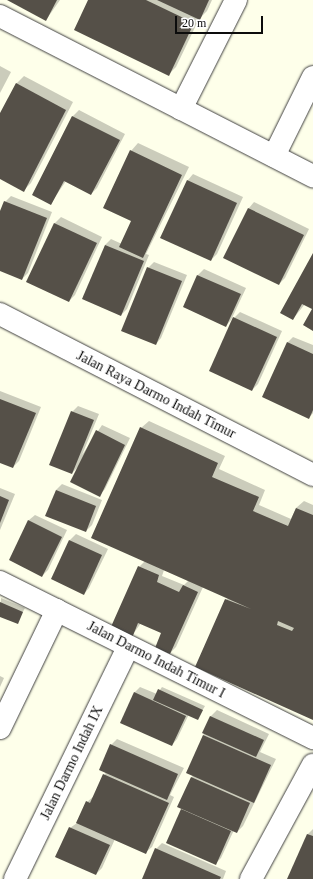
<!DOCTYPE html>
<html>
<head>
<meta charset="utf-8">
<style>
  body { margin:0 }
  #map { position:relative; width:313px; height:879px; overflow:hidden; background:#feffea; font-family:Georgia,serif }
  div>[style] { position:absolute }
  .shadow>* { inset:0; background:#0003 }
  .building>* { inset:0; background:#555048 }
  .roads { filter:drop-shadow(0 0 1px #3f3f3f) drop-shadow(0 0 1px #3f3f3f) }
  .minor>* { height:22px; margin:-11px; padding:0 11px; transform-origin:11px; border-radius:11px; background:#fff }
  span { translate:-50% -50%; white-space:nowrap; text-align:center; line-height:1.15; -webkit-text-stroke:4px #fff; paint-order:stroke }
  .street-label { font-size:14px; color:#0c0c0c }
  .scale { position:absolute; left:175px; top:16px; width:88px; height:18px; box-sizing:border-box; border:2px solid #0c0c0c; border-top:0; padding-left:5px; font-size:12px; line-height:14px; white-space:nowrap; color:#0c0c0c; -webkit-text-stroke:3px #fff; paint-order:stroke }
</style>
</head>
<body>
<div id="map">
  <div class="shadow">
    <div style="clip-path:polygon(10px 0,60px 0,46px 20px)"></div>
    <div style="clip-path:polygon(89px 0,212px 0,207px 11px,199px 19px,176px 67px,168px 75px)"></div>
    <div style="clip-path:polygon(0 66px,11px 72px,0 93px)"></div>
    <div style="clip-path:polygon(24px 76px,73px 102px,31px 183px,24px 190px,0 178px,0 116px,16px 84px)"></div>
    <div style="clip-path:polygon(79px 110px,125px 134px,97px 188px,91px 194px,66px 181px,51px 203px,33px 194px,73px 116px)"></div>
    <div style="clip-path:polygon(138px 143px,189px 167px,146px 254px,149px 255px,127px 309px,121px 315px,105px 245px,111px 239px,122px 244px,132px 221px,131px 151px)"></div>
    <div style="clip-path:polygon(193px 174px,243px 197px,217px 254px,211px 260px,188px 180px)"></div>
    <div style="clip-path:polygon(11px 196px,52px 212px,28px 273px,22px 279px,0 270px,0 214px,5px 202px)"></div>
    <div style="clip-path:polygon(254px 202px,309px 229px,285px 278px,279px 284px,224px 257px,249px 208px)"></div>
    <div style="clip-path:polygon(61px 217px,102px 237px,75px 295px,69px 301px,28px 282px,55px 223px)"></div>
    <div style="clip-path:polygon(313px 255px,313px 309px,305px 304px,293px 319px)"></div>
    <div style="clip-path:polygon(154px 262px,187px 275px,161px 338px,156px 344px,148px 268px)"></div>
    <div style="clip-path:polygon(204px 269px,246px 288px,231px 320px,226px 326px,184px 307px,198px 275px)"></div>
    <div style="clip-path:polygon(240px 312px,282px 331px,258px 384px,252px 390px,234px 318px)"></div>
    <div style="clip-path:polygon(293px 337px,313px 345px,313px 413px,309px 418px,287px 343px)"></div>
    <div style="clip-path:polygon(0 391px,41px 407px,19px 461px,13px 467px,0 462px)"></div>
    <div style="clip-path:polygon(78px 406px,99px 414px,82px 455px,102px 425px,130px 438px,105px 489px,100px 495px,78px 467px,72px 473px,72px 412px)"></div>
    <div style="clip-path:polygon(evenodd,149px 421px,225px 456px,219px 469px,265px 490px,259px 505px,291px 519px,296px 508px,304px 501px,313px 505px,313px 719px,226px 600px,228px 598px,203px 587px,176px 647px,170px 653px,162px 633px,141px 623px,131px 637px,139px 567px,145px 561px,141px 428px,149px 421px,164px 570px,189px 580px,184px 585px,162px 576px,164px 570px)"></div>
    <div style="clip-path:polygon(62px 484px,102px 500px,92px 525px,86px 531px,56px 490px)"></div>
    <div style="clip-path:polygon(0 488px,15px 494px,0 530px)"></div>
    <div style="clip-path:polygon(35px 515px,67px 530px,48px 570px,42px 576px,10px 560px,29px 520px)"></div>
    <div style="clip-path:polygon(76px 534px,108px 549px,89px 588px,84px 594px,52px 579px,70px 540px)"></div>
    <div style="clip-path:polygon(1px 598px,25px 608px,17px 623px,0 616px)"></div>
    <div style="clip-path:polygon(0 676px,4px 678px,0 687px)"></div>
    <div style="clip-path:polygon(140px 687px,157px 694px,162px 687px,205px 706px,198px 718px,189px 714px,177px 739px,172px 745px,134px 693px)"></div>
    <div style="clip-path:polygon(217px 710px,269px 734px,260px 752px,276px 759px,243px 826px,237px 832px,234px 830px,221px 858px,215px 864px,182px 810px,184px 808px,179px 806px,193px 775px,188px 773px,211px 716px)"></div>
    <div style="clip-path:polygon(117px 739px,184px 768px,170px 795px,174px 797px,152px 847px,146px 852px,115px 839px,102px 868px,96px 874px,70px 828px,77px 823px,87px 802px,94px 796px,106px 772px,111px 745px)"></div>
    <div style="clip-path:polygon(313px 829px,313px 879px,288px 879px,308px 834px)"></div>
    <div style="clip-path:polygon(162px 843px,226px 871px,223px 879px,143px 879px,156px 849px)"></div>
  </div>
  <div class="building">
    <div style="clip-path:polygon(7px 0,57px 0,46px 21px)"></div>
    <div style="clip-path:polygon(88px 0,146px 0,194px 23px,169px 76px,74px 30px)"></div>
    <div style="clip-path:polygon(157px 0,209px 0,200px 20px)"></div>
    <div style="clip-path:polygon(16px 83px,66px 110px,24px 192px,0 179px,0 113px)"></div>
    <div style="clip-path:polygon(72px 116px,120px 140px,91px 195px,64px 181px,51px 205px,32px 195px)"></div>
    <div style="clip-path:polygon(130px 150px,182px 175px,143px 258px,119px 247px,131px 221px,103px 208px)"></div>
    <div style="clip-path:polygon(187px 180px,237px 203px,211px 261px,160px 238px)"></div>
    <div style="clip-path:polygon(4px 201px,47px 218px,22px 280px,0 271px,0 211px)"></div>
    <div style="clip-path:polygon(248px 208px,304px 235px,279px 285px,223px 258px)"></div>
    <div style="clip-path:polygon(54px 223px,97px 243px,69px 302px,26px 282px)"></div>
    <div style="clip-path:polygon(105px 245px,144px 261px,121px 316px,82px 299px)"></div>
    <div style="clip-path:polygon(313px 253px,313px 331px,303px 325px,312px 309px,302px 304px,293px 320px,280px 313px)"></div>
    <div style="clip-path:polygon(147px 267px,182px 281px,156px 345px,121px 331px)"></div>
    <div style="clip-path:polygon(197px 275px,241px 294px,226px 327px,183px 307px)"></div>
    <div style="clip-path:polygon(233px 317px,277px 337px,252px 391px,209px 371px)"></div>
    <div style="clip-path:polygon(287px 342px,313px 354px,313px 410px,309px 419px,262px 397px)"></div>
    <div style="clip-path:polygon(0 399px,36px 413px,13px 468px,0 463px)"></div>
    <div style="clip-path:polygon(71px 411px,94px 420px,72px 474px,49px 465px)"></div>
    <div style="clip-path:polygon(evenodd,140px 427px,218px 463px,212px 477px,259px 497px,253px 511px,288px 526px,296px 508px,313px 515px,313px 720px,195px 667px,225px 599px,251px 609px,91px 538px,140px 427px,278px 621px,294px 628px,292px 631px,277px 625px,278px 621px)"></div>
    <div style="clip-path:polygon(96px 430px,125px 445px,100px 497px,70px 482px)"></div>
    <div style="clip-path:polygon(56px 490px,96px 506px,86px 532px,45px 516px)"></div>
    <div style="clip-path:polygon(0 496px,9px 500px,0 523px)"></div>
    <div style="clip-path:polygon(28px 520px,62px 537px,42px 577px,9px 560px)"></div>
    <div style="clip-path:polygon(69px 540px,102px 555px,84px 595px,51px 579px)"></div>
    <div style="clip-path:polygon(138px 566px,159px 575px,157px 582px,179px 592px,183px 585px,198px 592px,170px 654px,155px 648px,161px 633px,138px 623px,132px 638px,110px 629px)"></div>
    <div style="clip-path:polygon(0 602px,23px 612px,18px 624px,0 617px)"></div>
    <div style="clip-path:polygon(158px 689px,203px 710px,198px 720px,153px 700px)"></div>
    <div style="clip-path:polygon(134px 692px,186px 716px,172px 746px,120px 723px)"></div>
    <div style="clip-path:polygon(210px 716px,264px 740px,256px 757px,202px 733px)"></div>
    <div style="clip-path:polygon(203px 735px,271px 765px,254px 803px,186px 773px)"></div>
    <div style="clip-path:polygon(110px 744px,178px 774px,167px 800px,99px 770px)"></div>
    <div style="clip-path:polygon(103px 774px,169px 803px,146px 854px,76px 823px,86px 801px,90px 803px)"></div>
    <div style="clip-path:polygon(191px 777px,250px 803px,237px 833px,177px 807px)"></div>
    <div style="clip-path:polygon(181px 809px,231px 831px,216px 865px,166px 843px)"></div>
    <div style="clip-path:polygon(69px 827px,110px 845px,96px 875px,55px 857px)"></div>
    <div style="clip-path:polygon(307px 834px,313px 836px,313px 879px,287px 879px)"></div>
    <div style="clip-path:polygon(155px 848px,221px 877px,220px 879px,142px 879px)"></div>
  </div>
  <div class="roads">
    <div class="minor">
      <div style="left:0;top:16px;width:352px;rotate:27.1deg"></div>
      <div style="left:181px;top:109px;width:122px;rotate:-63.2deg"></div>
      <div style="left:274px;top:156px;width:88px;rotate:-63.7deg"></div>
      <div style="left:0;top:314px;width:352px;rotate:27.2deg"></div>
      <div style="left:0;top:582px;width:350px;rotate:26.5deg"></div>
      <div style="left:0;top:728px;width:131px;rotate:-64.2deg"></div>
      <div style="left:15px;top:879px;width:258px;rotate:-64deg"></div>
      <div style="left:251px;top:879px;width:130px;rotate:-61.5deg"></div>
    </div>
  </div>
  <div class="street-label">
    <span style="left:156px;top:395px;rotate:27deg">Jalan Raya Darmo Indah Timur</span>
    <span style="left:156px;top:660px;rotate:27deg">Jalan Darmo Indah Timur I</span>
    <span style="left:72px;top:763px;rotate:-64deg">Jalan Darmo Indah IX</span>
  </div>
  <div class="scale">20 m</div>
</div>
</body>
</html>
